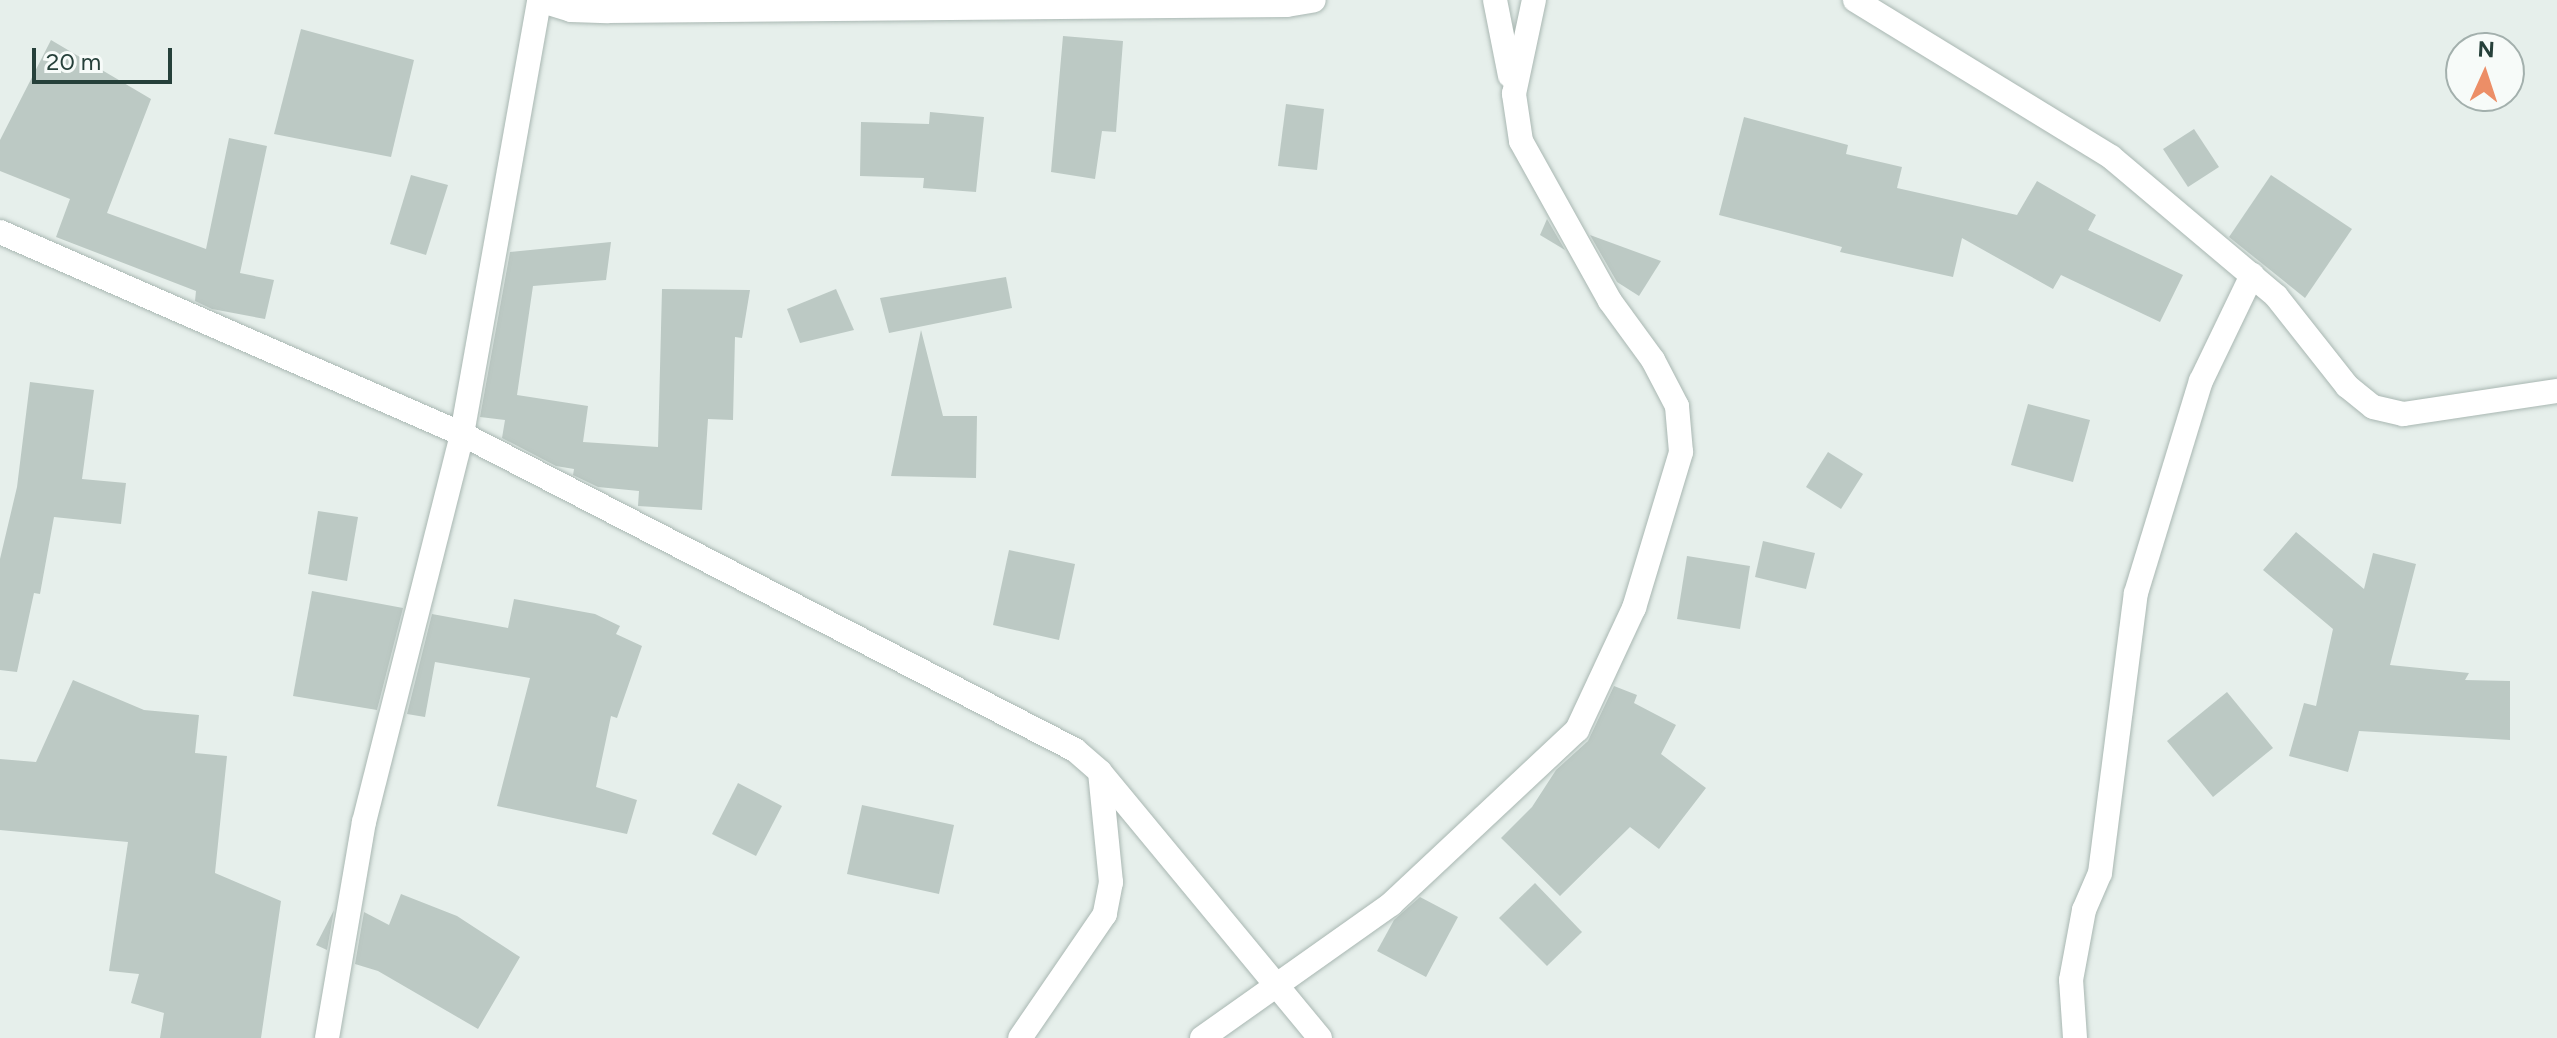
<!DOCTYPE html>
<html>
<head>
<meta charset="utf-8">
<style>
  body { margin:0 }
  #map { position:relative; width:2557px; height:1038px; overflow:hidden; background:#e6efeb; font-family:Figtree,sans-serif }
  div>[style] { position:absolute }
  .building>* { inset:0; background:#bcc9c4 }
  .roads { filter:drop-shadow(0 0 2px #a9b7b2) drop-shadow(0 0 2px #a9b7b2) }
  .minor>* { height:24px; margin:-12px; padding:0 12px; transform-origin:12px; border-radius:12px; background:#fff }
  span { translate:-50% -50%; white-space:nowrap; text-align:center; line-height:1.15; -webkit-text-stroke:8px #f7fbf9; paint-order:stroke }
  .north { position:absolute; left:2445px; top:32px; width:80px; height:80px; box-sizing:border-box; background:#f7fbf9; border:2px solid #a3b0ad; border-radius:50%; rotate:3deg; font-size:22px; font-weight:700; line-height:32px; text-align:center; color:#26403a }
  .north::after { content:''; display:block; margin:auto; width:28px; height:36px; background:#ec8e67; clip-path:polygon(50% 0,100% 100%,50% 72%,0 100%) }
  .scale { position:absolute; left:32px; top:48px; width:140px; height:36px; box-sizing:border-box; border:4px solid #26403a; border-top:0; padding-left:10px; font-size:24px; line-height:28px; white-space:nowrap; color:#26403a; -webkit-text-stroke:6px #f7fbf9; paint-order:stroke }
</style>
</head>
<body>
<div id="map">
  <div class="building">
    <div style="clip-path:polygon(301px 29px,414px 60px,391px 157px,274px 134px)"></div>
    <div style="clip-path:polygon(1063px 36px,1123px 41px,1116px 132px,1102px 131px,1095px 179px,1051px 172px)"></div>
    <div style="clip-path:polygon(51px 40px,151px 99px,107px 213px,206px 249px,229px 138px,267px 146px,240px 273px,274px 280px,265px 319px,212px 309px,195px 301px,196px 291px,56px 237px,70px 199px,0 171px,0 140px)"></div>
    <div style="clip-path:polygon(1286px 104px,1324px 109px,1317px 170px,1278px 166px)"></div>
    <div style="clip-path:polygon(930px 112px,984px 117px,976px 192px,923px 188px,924px 178px,860px 176px,861px 122px,929px 124px)"></div>
    <div style="clip-path:polygon(1744px 117px,1848px 145px,1846px 154px,1902px 167px,1897px 188px,2017px 215px,2037px 181px,2096px 215px,2088px 230px,2183px 275px,2160px 322px,2061px 275px,2053px 289px,1962px 238px,1953px 277px,1840px 252px,1842px 247px,1719px 215px)"></div>
    <div style="clip-path:polygon(2194px 129px,2219px 167px,2188px 187px,2163px 149px)"></div>
    <div style="clip-path:polygon(411px 175px,448px 185px,426px 255px,390px 244px)"></div>
    <div style="clip-path:polygon(2271px 175px,2352px 229px,2305px 298px,2229px 237px)"></div>
    <div style="clip-path:polygon(1547px 219px,1565px 250px,1540px 235px)"></div>
    <div style="clip-path:polygon(1590px 235px,1661px 261px,1639px 296px,1617px 282px)"></div>
    <div style="clip-path:polygon(611px 242px,606px 280px,533px 286px,517px 395px,588px 406px,583px 442px,658px 447px,662px 289px,750px 290px,742px 338px,735px 337px,733px 420px,708px 419px,702px 510px,638px 506px,639px 491px,598px 487px,573px 475px,574px 469px,556px 466px,502px 438px,505px 420px,480px 417px,510px 252px)"></div>
    <div style="clip-path:polygon(1006px 277px,1012px 308px,889px 333px,880px 298px)"></div>
    <div style="clip-path:polygon(836px 289px,854px 330px,800px 343px,787px 309px)"></div>
    <div style="clip-path:polygon(921px 330px,943px 416px,977px 416px,976px 478px,891px 476px)"></div>
    <div style="clip-path:polygon(30px 382px,94px 390px,82px 479px,126px 483px,121px 524px,54px 517px,40px 594px,34px 593px,17px 672px,0 670px,0 559px,17px 487px)"></div>
    <div style="clip-path:polygon(2028px 404px,2090px 420px,2073px 482px,2011px 465px)"></div>
    <div style="clip-path:polygon(1828px 452px,1863px 474px,1841px 509px,1806px 487px)"></div>
    <div style="clip-path:polygon(318px 511px,358px 517px,347px 581px,308px 574px)"></div>
    <div style="clip-path:polygon(2296px 532px,2364px 589px,2373px 553px,2416px 564px,2390px 665px,2469px 673px,2465px 680px,2510px 681px,2510px 740px,2359px 731px,2348px 772px,2289px 756px,2304px 703px,2316px 706px,2333px 629px,2263px 570px)"></div>
    <div style="clip-path:polygon(1763px 541px,1815px 553px,1806px 589px,1755px 577px)"></div>
    <div style="clip-path:polygon(1009px 550px,1075px 564px,1059px 640px,993px 625px)"></div>
    <div style="clip-path:polygon(1687px 556px,1750px 566px,1740px 629px,1677px 619px)"></div>
    <div style="clip-path:polygon(312px 591px,403px 608px,377px 710px,293px 696px)"></div>
    <div style="clip-path:polygon(514px 599px,595px 614px,620px 626px,616px 634px,642px 646px,617px 718px,611px 716px,596px 787px,637px 800px,627px 834px,497px 806px,530px 678px,435px 662px,425px 717px,407px 714px,432px 614px,508px 628px)"></div>
    <div style="clip-path:polygon(73px 680px,144px 710px,199px 715px,195px 753px,227px 756px,215px 873px,281px 901px,261px 1038px,160px 1038px,164px 1013px,131px 1003px,139px 974px,109px 971px,128px 842px,0 830px,0 759px,36px 762px)"></div>
    <div style="clip-path:polygon(1614px 686px,1637px 695px,1634px 703px,1676px 725px,1661px 754px,1706px 788px,1659px 849px,1630px 827px,1560px 896px,1501px 838px,1532px 807px,1556px 770px,1588px 741px)"></div>
    <div style="clip-path:polygon(2227px 692px,2273px 748px,2213px 797px,2167px 741px)"></div>
    <div style="clip-path:polygon(738px 783px,782px 806px,756px 856px,712px 834px)"></div>
    <div style="clip-path:polygon(862px 805px,954px 825px,939px 894px,847px 874px)"></div>
    <div style="clip-path:polygon(1535px 883px,1582px 932px,1547px 966px,1499px 918px)"></div>
    <div style="clip-path:polygon(401px 894px,457px 916px,520px 957px,478px 1029px,378px 971px,355px 964px,364px 912px,389px 925px)"></div>
    <div style="clip-path:polygon(1420px 897px,1458px 917px,1426px 977px,1377px 951px,1394px 920px)"></div>
    <div style="clip-path:polygon(334px 910px,327px 950px,316px 945px)"></div>
  </div>
  <div class="roads">
    <div class="minor">
      <div style="left:539px;top:0;width:34px;rotate:17deg"></div>
      <div style="left:571px;top:10px;width:37px;rotate:2deg"></div>
      <div style="left:608px;top:11px;width:679px;rotate:-0.51deg"></div>
      <div style="left:1287px;top:5px;width:27px;rotate:-10deg"></div>
      <div style="left:1495px;top:0;width:77px;rotate:78.8deg"></div>
      <div style="left:1855px;top:0;width:300px;rotate:31.5deg"></div>
      <div style="left:2111px;top:157px;width:216px;rotate:40.1deg"></div>
      <div style="left:2276px;top:296px;width:115px;rotate:51.7deg"></div>
      <div style="left:2347px;top:386px;width:33px;rotate:39deg"></div>
      <div style="left:2373px;top:407px;width:31px;rotate:13deg"></div>
      <div style="left:2403px;top:414px;width:156px;rotate:-8.5deg"></div>
      <div style="left:0;top:232px;width:504px;rotate:23.62deg"></div>
      <div style="left:462px;top:434px;width:690px;rotate:27.27deg"></div>
      <div style="left:1075px;top:750px;width:33px;rotate:41deg"></div>
      <div style="left:1100px;top:772px;width:111px;rotate:84.3deg"></div>
      <div style="left:1111px;top:882px;width:33px;rotate:101deg"></div>
      <div style="left:1105px;top:914px;width:150px;rotate:124.4deg"></div>
      <div style="left:1100px;top:772px;width:345px;rotate:50.4deg"></div>
      <div style="left:327px;top:1038px;width:219px;rotate:-80.3deg"></div>
      <div style="left:364px;top:822px;width:400px;rotate:-75.8deg"></div>
      <div style="left:462px;top:434px;width:441px;rotate:-79.9deg"></div>
      <div style="left:1202px;top:1038px;width:232px;rotate:-35.3deg"></div>
      <div style="left:1391px;top:904px;width:255px;rotate:-43.1deg"></div>
      <div style="left:1577px;top:730px;width:135px;rotate:-65deg"></div>
      <div style="left:1634px;top:608px;width:163px;rotate:-73.2deg"></div>
      <div style="left:1681px;top:452px;width:46px;rotate:-95deg"></div>
      <div style="left:1677px;top:406px;width:52px;rotate:-117.6deg"></div>
      <div style="left:1653px;top:360px;width:73px;rotate:-126.1deg"></div>
      <div style="left:1610px;top:301px;width:183px;rotate:-119.1deg"></div>
      <div style="left:1521px;top:141px;width:48px;rotate:-98.5deg"></div>
      <div style="left:1514px;top:94px;width:96px;rotate:-78deg"></div>
      <div style="left:2075px;top:1038px;width:58px;rotate:-93.9deg"></div>
      <div style="left:2071px;top:980px;width:71px;rotate:-79.5deg"></div>
      <div style="left:2084px;top:910px;width:40px;rotate:-66.6deg"></div>
      <div style="left:2100px;top:873px;width:282px;rotate:-82.7deg"></div>
      <div style="left:2136px;top:593px;width:222px;rotate:-73deg"></div>
      <div style="left:2201px;top:381px;width:118px;rotate:-64.3deg"></div>
    </div>
  </div>
  <div class="north">N</div>
  <div class="scale">20 m</div>
</div>
</body>
</html>
